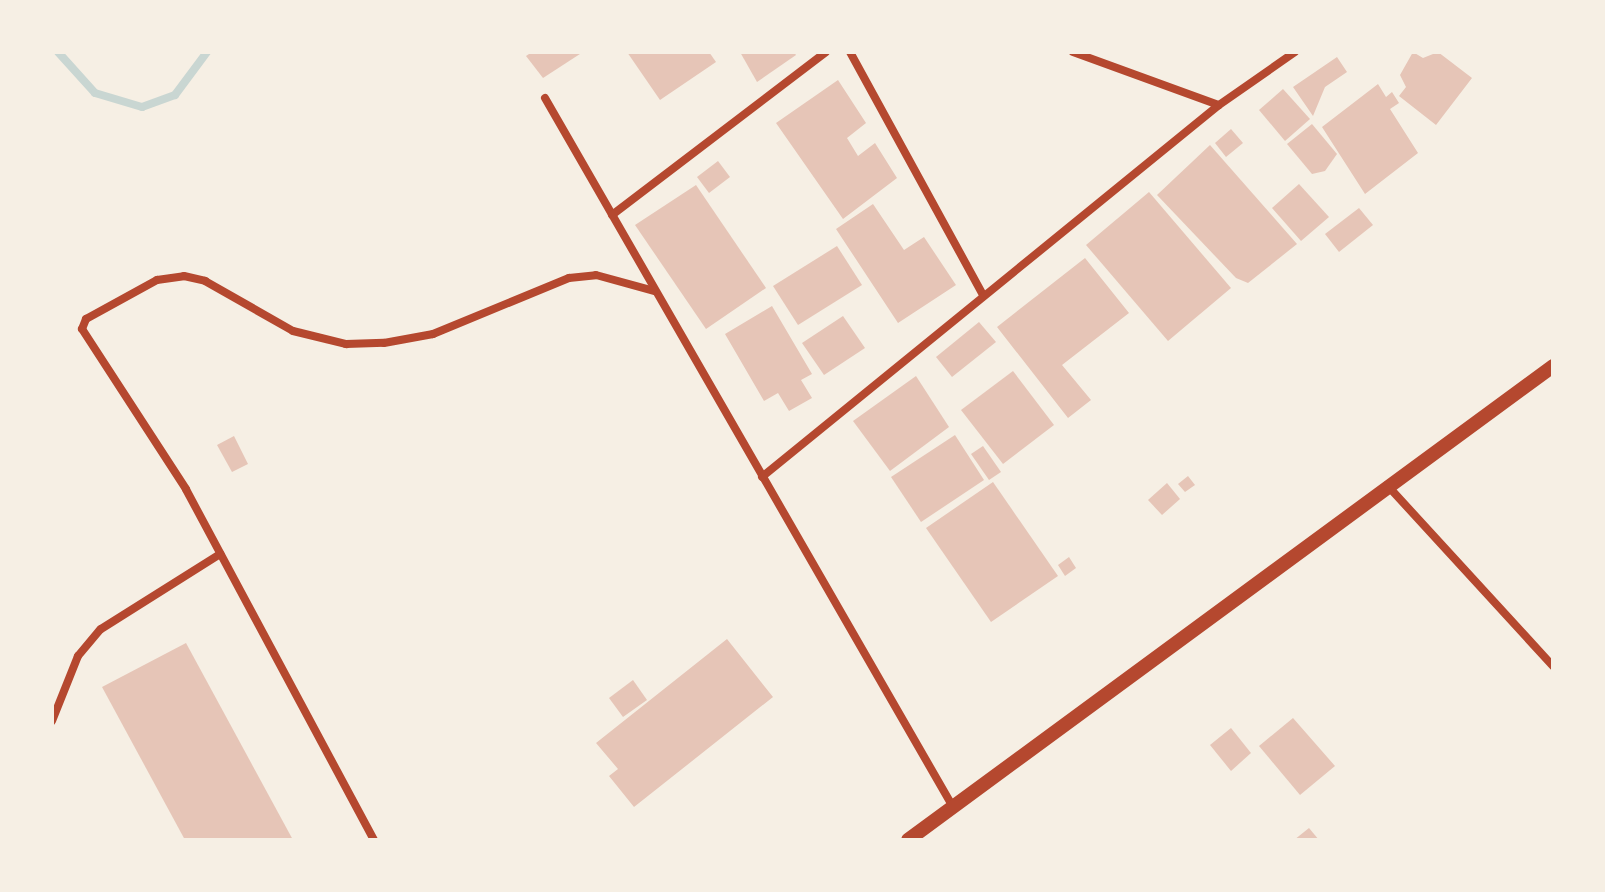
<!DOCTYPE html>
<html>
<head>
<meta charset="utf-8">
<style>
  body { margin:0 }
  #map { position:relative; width:1605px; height:892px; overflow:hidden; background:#f6efe4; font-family:Jost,sans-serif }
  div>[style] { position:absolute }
  .stream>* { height:8px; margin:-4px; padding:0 4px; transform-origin:4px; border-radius:4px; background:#c9d6d2 }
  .building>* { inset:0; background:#e6c5b7 }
  .minor>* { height:8px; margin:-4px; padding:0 4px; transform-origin:4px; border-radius:4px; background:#b5482f }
  .tertiary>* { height:14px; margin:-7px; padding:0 7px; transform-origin:7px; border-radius:7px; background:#b5482f }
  span { translate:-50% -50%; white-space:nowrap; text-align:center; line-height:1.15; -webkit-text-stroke:6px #f6efe4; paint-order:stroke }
  .frame { position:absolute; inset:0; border:54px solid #f6efe4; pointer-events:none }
</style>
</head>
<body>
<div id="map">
  <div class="stream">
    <div style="left:58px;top:52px;width:55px;rotate:47.9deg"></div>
    <div style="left:95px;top:93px;width:49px;rotate:16.6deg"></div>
    <div style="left:142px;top:107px;width:35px;rotate:-20deg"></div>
    <div style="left:175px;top:95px;width:54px;rotate:-53.3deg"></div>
  </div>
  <div class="building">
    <div style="clip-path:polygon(532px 52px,583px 52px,543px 78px,526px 56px)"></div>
    <div style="clip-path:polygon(627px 52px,709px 52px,716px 62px,660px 100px)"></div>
    <div style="clip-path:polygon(740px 52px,794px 52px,796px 55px,757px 82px)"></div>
    <div style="clip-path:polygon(1413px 52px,1423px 58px,1438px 52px,1472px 78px,1436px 125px,1399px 96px,1406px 87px,1400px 75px)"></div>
    <div style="clip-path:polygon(1337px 57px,1347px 72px,1325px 87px,1313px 116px,1293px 87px)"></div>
    <div style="clip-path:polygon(838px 80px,866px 123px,847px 138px,858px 156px,875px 143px,897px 178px,843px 219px,776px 123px)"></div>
    <div style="clip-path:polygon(1378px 84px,1386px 97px,1392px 92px,1399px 103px,1390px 109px,1418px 153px,1365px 194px,1322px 127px)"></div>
    <div style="clip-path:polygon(1283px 89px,1310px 119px,1285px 141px,1259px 110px)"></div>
    <div style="clip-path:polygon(1312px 124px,1337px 154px,1325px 171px,1312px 174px,1287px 144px)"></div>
    <div style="clip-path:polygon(1231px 129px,1243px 143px,1226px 157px,1215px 143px)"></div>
    <div style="clip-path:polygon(1210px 145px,1297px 244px,1248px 283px,1236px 278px,1157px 195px)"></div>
    <div style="clip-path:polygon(718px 161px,730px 177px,709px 193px,697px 177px)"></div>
    <div style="clip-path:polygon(1299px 184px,1329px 217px,1301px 241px,1272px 208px)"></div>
    <div style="clip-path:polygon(696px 185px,766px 288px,706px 329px,635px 225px)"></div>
    <div style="clip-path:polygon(1149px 192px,1231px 288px,1168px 341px,1086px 245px)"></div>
    <div style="clip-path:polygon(873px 204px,904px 250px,924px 237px,956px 285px,898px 323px,836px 229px)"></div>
    <div style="clip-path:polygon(1359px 208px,1373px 225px,1339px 252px,1325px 234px)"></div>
    <div style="clip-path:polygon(837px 246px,862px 285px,798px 325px,773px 286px)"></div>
    <div style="clip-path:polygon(1085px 258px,1129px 313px,1062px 365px,1091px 400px,1068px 418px,997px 327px)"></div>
    <div style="clip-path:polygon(772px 306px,812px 374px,801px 380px,812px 398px,789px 411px,778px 393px,764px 401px,725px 334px)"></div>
    <div style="clip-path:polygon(843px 316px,865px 348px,824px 375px,802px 343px)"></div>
    <div style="clip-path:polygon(979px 322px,996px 342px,952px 377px,936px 357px)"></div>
    <div style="clip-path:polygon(1013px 371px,1054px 425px,1003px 464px,961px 410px)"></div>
    <div style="clip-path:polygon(916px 376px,949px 427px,890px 471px,853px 421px)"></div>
    <div style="clip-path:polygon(955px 435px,984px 480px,921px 522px,891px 477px)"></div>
    <div style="clip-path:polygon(234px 436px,248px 464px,232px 472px,217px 445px)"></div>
    <div style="clip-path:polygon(983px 446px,1001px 472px,989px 480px,971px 454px)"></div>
    <div style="clip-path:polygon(1188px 476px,1195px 485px,1185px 492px,1178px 484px)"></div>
    <div style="clip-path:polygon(993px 482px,1058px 576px,991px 622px,926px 528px)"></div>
    <div style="clip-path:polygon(1167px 483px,1180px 499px,1162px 515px,1148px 500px)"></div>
    <div style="clip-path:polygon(1069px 557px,1076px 568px,1065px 576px,1058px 565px)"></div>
    <div style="clip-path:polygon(727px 639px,773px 697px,634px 807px,609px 776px,618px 769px,596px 743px)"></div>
    <div style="clip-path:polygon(186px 643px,293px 840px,185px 840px,102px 687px)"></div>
    <div style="clip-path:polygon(633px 680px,647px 700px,623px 717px,609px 698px)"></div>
    <div style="clip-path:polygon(1293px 718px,1335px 766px,1300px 795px,1259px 746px)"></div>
    <div style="clip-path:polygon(1231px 728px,1251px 753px,1231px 771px,1210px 745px)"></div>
    <div style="clip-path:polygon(1309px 828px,1319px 840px,1294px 840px)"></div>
  </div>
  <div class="minor">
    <div style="left:850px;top:52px;width:277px;rotate:61.3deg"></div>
    <div style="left:1073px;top:52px;width:155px;rotate:20deg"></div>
    <div style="left:545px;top:98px;width:818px;rotate:60.08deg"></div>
    <div style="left:612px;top:215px;width:269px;rotate:-37.3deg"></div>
    <div style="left:762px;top:477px;width:589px;rotate:-39.15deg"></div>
    <div style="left:1219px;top:105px;width:93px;rotate:-34.9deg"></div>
    <div style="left:1387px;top:485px;width:246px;rotate:47.5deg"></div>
    <div style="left:52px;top:721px;width:70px;rotate:-68.2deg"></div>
    <div style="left:78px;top:656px;width:35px;rotate:-50deg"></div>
    <div style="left:101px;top:629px;width:141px;rotate:-32.2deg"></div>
    <div style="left:374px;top:840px;width:398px;rotate:-118.2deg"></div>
    <div style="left:186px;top:489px;width:191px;rotate:-123deg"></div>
    <div style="left:82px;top:329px;width:11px;rotate:-68deg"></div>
    <div style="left:86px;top:319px;width:81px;rotate:-28.8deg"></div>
    <div style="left:157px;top:280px;width:27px;rotate:-8deg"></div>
    <div style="left:184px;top:276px;width:22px;rotate:13deg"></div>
    <div style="left:205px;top:281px;width:101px;rotate:29.6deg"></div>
    <div style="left:293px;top:331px;width:55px;rotate:13.8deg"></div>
    <div style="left:346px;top:344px;width:38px;rotate:-2deg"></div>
    <div style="left:384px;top:343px;width:50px;rotate:-10.4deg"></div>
    <div style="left:433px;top:334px;width:147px;rotate:-22.4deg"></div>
    <div style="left:569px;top:278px;width:27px;rotate:-6deg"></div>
    <div style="left:596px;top:275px;width:60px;rotate:15.4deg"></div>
  </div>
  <div class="tertiary">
    <div style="left:908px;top:840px;width:800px;rotate:-36.31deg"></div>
  </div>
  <div class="frame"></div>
</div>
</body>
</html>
